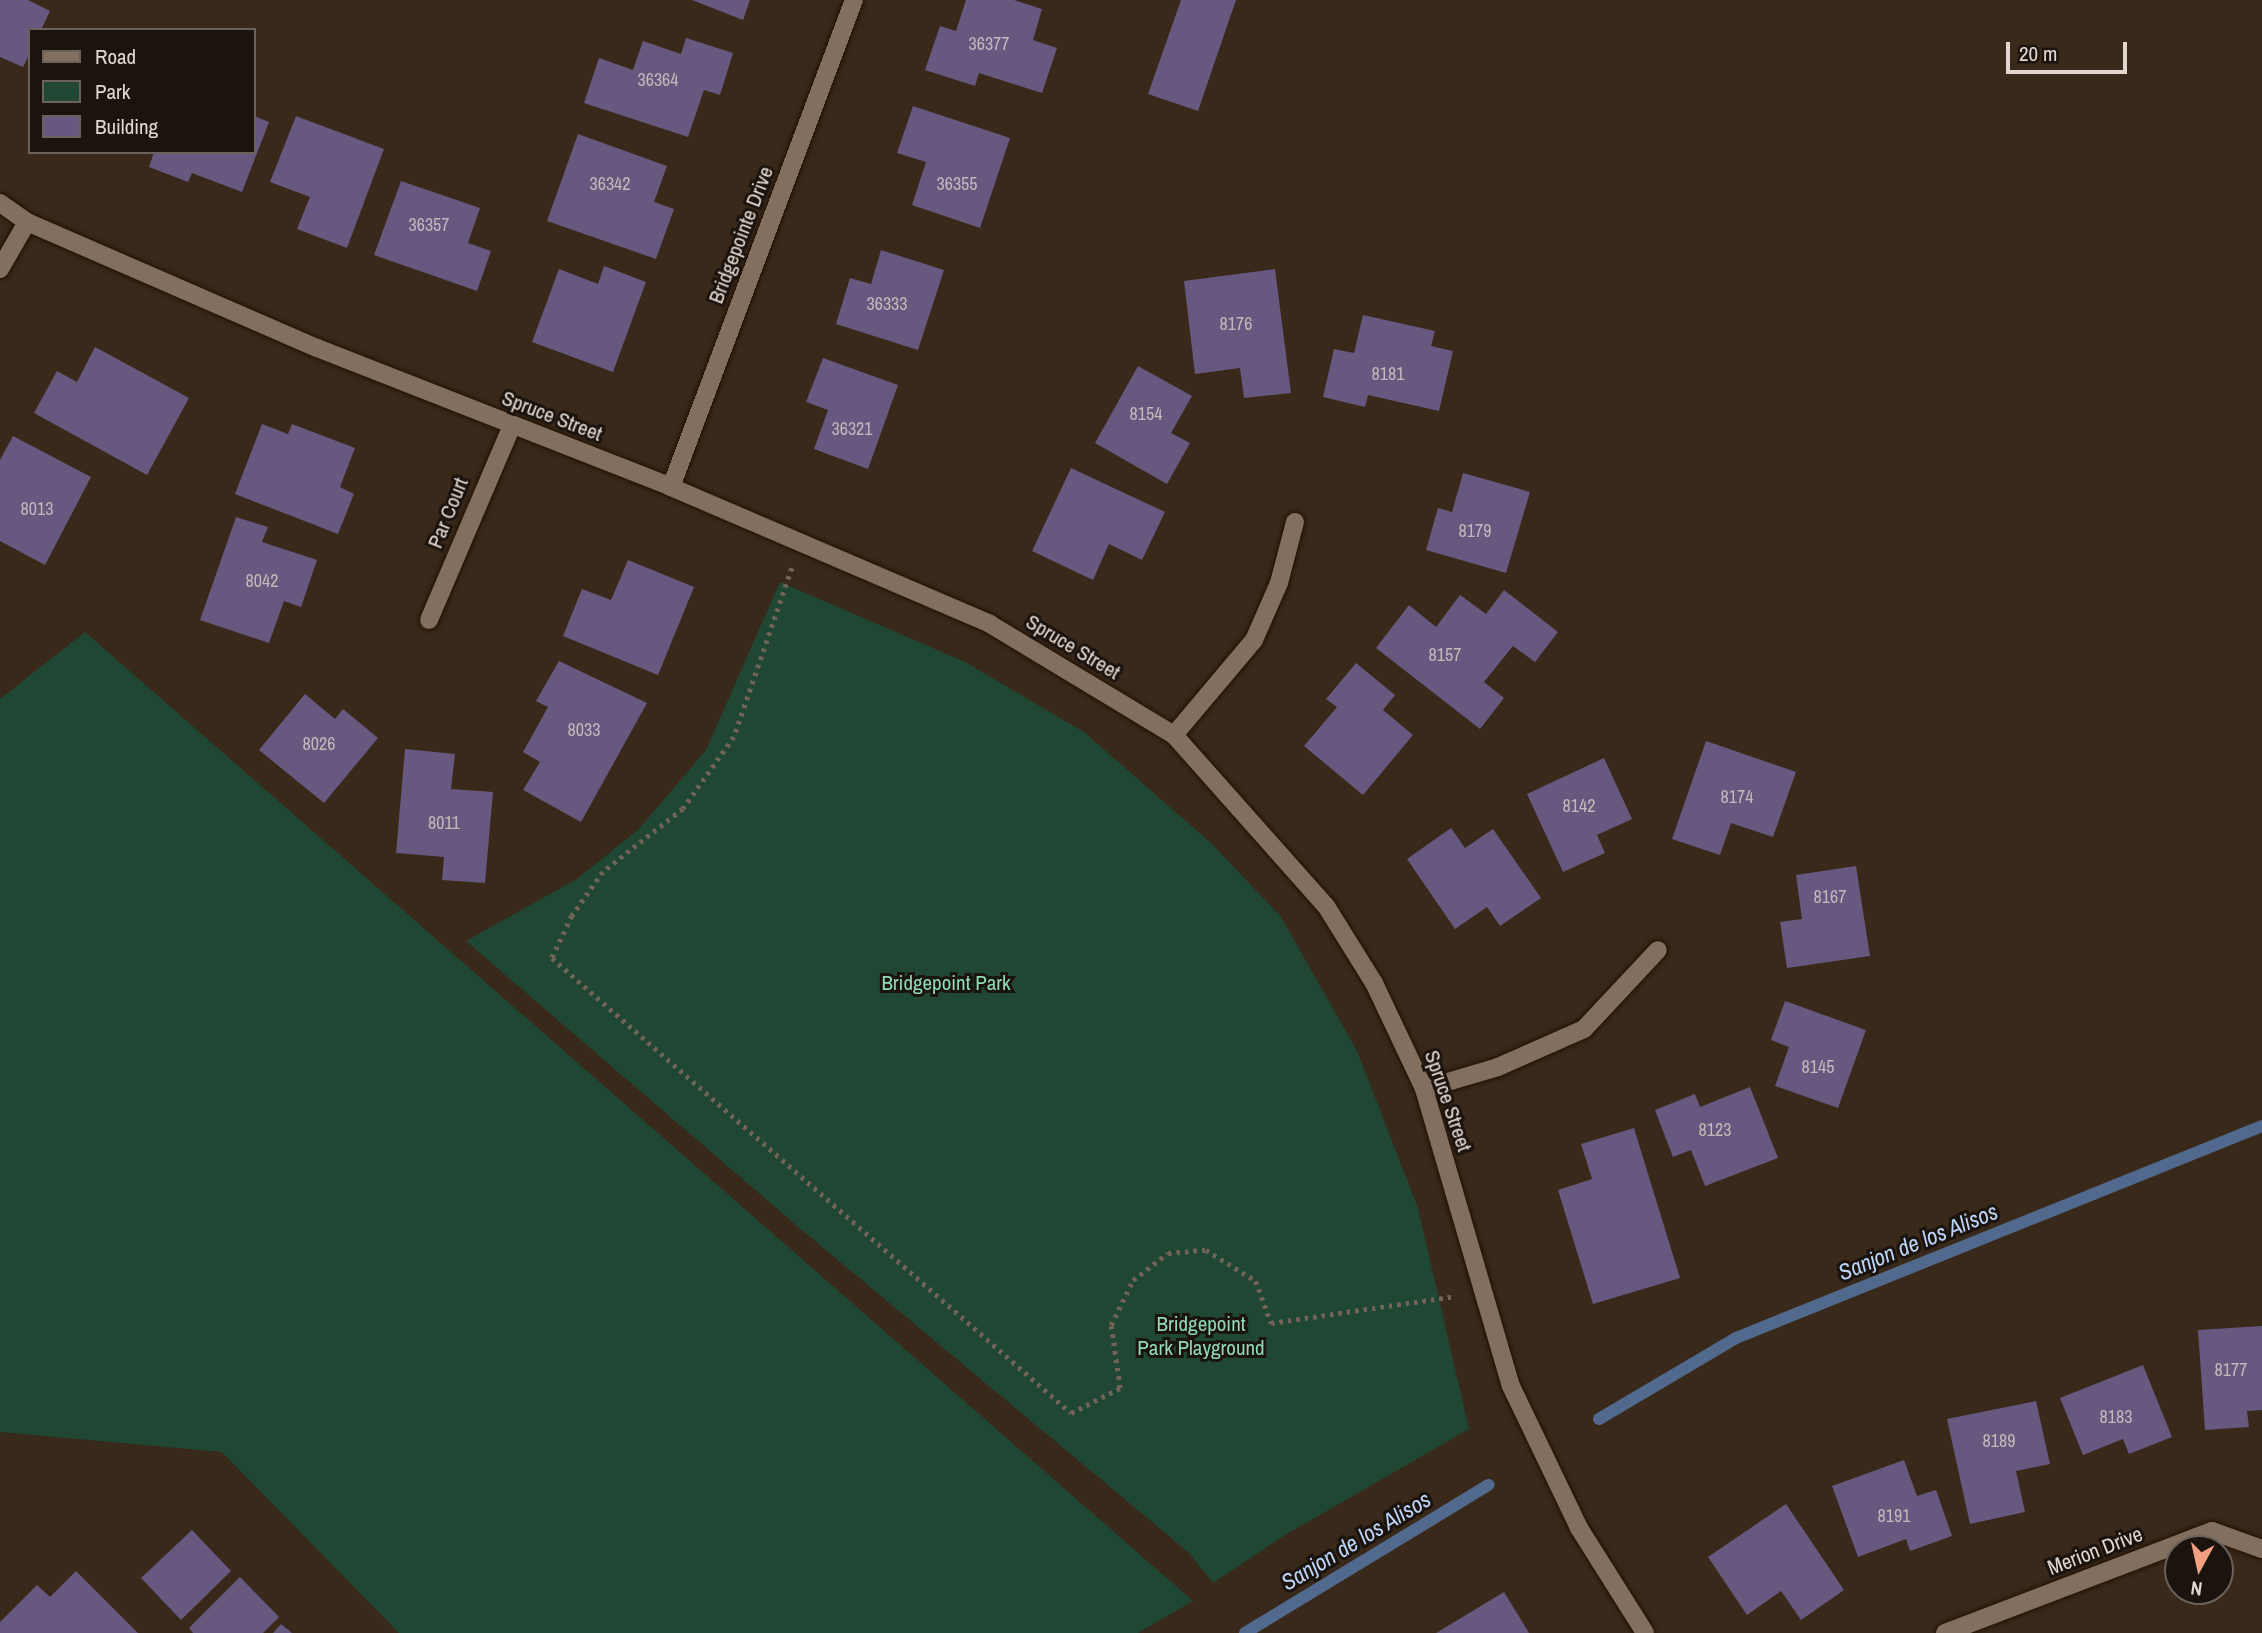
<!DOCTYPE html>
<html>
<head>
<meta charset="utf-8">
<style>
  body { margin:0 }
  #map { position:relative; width:2262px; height:1633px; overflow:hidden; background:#39291a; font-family:"Archivo Narrow",sans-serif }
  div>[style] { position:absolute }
  .green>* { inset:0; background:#1f4734 }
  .stream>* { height:12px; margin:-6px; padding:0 6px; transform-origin:6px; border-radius:6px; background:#50698c }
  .building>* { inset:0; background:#66587f }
  .path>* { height:4.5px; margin-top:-2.25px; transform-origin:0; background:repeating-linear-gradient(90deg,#716356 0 3.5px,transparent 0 8.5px) }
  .roads { filter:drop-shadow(0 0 2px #201104) drop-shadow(0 0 2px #201104) }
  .minor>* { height:18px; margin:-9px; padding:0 9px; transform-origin:9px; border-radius:9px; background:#826f5e }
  span { translate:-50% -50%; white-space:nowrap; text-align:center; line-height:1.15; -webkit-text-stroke:6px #1b130d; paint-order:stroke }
  .number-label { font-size:18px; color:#c4b8bb }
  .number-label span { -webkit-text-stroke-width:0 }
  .street-label { font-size:21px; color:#e3d8cf }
  .park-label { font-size:21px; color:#8edab3 }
  .water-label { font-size:23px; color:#bbd4f7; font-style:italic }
  .legend { position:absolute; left:28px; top:28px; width:228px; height:126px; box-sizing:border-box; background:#1b130d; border:2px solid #6b625b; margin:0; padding:9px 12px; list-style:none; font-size:21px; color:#e3d8cf }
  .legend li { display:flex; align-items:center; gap:14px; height:35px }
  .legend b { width:35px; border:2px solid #6b625b }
  .north { position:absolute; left:2164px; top:1535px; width:70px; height:70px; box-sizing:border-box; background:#1b130d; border:2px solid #6b625b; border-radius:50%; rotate:188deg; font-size:19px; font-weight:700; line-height:28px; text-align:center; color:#e3d8cf }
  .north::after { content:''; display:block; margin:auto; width:24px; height:32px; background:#f2a081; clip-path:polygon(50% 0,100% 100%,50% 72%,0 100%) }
  .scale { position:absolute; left:2006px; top:42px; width:121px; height:32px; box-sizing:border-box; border:4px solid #e3d8cf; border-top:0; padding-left:9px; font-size:21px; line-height:24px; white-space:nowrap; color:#e3d8cf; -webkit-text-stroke:5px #1b130d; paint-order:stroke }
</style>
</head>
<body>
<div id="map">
  <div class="green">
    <div style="clip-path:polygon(780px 582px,965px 662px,1084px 732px,1212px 844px,1281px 917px,1357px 1051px,1418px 1208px,1469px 1429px,1285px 1535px,1213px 1583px,1188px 1552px,797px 1226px,466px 941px,577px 879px,639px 829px,706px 750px)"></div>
    <div style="clip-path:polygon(85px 632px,1193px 1601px,1138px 1633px,399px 1633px,222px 1452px,0 1432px,0 699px)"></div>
  </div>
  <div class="stream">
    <div style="left:1599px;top:1419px;width:159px;rotate:-30.6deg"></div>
    <div style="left:1736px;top:1338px;width:567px;rotate:-21.95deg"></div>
    <div style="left:1245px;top:1633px;width:285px;rotate:-31.3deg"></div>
  </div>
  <div class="building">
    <div style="clip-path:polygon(0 0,28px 0,50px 11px,41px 30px,30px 30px,30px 53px,23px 67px,0 57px)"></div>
    <div style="clip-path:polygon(692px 0,750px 0,743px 20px)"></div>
    <div style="clip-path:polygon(966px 0,1014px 0,1042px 9px,1033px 40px,1057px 48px,1042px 93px,979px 73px,975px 86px,925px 70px,940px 26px,956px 31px)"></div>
    <div style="clip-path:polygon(1181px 0,1236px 0,1198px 111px,1148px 94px)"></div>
    <div style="clip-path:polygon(686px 38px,733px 53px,720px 95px,704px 90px,688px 137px,584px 103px,599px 58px,633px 70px,643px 41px,681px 54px)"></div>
    <div style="clip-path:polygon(913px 106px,1010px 138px,980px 228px,912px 205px,926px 162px,897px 153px)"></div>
    <div style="clip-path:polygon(254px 116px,269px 122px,242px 192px,192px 173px,188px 182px,149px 167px,154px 152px,254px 152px)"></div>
    <div style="clip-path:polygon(296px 116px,384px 149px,347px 248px,297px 229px,310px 197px,270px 182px)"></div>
    <div style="clip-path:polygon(578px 134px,667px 166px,654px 202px,674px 209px,656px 259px,547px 221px)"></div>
    <div style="clip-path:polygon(401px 181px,480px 208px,468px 243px,491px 251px,477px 291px,374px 255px)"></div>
    <div style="clip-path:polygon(881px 250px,944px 270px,918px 350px,836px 324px,850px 278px,871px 284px)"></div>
    <div style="clip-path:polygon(604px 266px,646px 282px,613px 372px,532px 342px,559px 269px,598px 284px)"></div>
    <div style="clip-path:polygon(1275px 269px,1291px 393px,1244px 398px,1240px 368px,1195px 374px,1184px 281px)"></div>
    <div style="clip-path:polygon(1363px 315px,1435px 331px,1431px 346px,1453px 351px,1439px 411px,1368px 395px,1365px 407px,1323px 397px,1334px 349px,1354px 353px)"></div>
    <div style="clip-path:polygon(95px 347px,189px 398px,147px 475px,34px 413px,57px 371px,77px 382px)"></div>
    <div style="clip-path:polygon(823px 358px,898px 385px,868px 469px,814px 449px,828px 410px,806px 402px)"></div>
    <div style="clip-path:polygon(1138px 366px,1192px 396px,1171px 433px,1190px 443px,1167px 484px,1095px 443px)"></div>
    <div style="clip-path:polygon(262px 424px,288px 434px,292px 424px,355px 448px,340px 487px,354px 494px,338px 534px,235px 494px)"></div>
    <div style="clip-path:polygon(13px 436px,91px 477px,45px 565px,0 541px,0 460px)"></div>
    <div style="clip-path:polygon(1071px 468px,1165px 512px,1142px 560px,1109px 544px,1093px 580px,1032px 551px)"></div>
    <div style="clip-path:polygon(1463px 473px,1530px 492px,1506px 573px,1426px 550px,1438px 508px,1452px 512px)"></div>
    <div style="clip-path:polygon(236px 517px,268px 527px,262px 542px,317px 560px,301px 607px,284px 601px,269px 643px,200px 620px)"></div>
    <div style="clip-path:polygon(628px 560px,694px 587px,658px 675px,563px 636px,582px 589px,611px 600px)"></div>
    <div style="clip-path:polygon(1504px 590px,1558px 632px,1535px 662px,1513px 646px,1484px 682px,1504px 698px,1480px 729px,1376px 648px,1409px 605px,1436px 627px,1460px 595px,1486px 614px)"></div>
    <div style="clip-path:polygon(559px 661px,647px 703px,581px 822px,523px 790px,540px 762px,523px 752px,548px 707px,536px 701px)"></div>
    <div style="clip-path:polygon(1356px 663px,1395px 695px,1383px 710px,1413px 735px,1363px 795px,1304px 746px,1337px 707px,1326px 699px)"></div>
    <div style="clip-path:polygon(305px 694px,335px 719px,343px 709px,378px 738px,324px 803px,259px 750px)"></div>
    <div style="clip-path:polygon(1706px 741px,1796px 772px,1773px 837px,1731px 823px,1720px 855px,1672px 839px)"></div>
    <div style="clip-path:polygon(405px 749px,455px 754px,451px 789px,493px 792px,485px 883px,442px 880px,444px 857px,396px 853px)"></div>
    <div style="clip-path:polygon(1604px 758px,1632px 819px,1597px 835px,1605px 853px,1563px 872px,1527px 794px)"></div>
    <div style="clip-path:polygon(1451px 828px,1465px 848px,1493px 829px,1541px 898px,1500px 926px,1487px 907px,1455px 929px,1407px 859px)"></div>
    <div style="clip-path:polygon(1856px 866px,1870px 956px,1787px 968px,1780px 922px,1802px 919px,1796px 875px)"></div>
    <div style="clip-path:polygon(1785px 1001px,1866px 1030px,1838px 1108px,1775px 1086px,1789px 1047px,1771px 1040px)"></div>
    <div style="clip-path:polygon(1750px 1087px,1778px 1158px,1705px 1186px,1691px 1150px,1673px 1157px,1655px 1110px,1695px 1094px,1700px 1107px)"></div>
    <div style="clip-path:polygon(1634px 1128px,1680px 1278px,1593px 1304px,1558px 1190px,1592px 1179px,1581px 1144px)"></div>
    <div style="clip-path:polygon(2262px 1326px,2262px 1410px,2247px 1411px,2249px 1427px,2205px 1430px,2198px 1330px)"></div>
    <div style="clip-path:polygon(2143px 1365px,2172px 1437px,2129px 1454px,2123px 1439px,2083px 1455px,2060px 1398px)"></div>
    <div style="clip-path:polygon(2036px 1401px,2050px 1464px,2016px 1471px,2025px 1512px,1970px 1524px,1947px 1419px)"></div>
    <div style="clip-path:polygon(1904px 1460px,1917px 1496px,1936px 1490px,1952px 1536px,1910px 1551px,1906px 1539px,1858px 1557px,1832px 1486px)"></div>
    <div style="clip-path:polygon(1786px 1504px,1844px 1590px,1801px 1620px,1781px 1591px,1747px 1615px,1708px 1557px)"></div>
    <div style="clip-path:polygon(192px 1530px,231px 1571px,181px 1620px,141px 1578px)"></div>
    <div style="clip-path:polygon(76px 1571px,138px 1633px,0 1633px,0 1622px,37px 1585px,50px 1597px)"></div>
    <div style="clip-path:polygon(240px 1577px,279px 1617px,263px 1633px,193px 1633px,189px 1628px)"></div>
    <div style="clip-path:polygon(1504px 1592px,1529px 1633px,1436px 1633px)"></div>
    <div style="clip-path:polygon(281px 1624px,292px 1633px,273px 1633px)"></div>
  </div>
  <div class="path">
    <div style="left:792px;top:568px;width:179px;rotate:108.9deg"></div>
    <div style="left:734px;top:737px;width:88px;rotate:125.3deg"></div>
    <div style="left:683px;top:809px;width:102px;rotate:141.8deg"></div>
    <div style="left:603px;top:872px;width:54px;rotate:125.2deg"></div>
    <div style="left:572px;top:916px;width:47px;rotate:115.5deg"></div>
    <div style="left:552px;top:958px;width:690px;rotate:41.24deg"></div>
    <div style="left:1071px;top:1413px;width:55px;rotate:-27deg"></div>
    <div style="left:1120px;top:1388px;width:64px;rotate:-98.1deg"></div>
    <div style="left:1111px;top:1325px;width:50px;rotate:-63.9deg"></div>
    <div style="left:1133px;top:1280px;width:44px;rotate:-37.6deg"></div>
    <div style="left:1168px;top:1253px;width:38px;rotate:-5deg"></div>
    <div style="left:1206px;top:1250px;width:59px;rotate:31.8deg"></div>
    <div style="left:1256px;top:1281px;width:45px;rotate:70.3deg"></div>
    <div style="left:1271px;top:1323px;width:186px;rotate:-8.3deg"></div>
  </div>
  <div class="roads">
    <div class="minor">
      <div style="left:0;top:203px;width:33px;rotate:35deg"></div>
      <div style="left:27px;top:222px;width:316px;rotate:23.5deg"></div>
      <div style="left:317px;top:348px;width:380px;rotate:21.4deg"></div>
      <div style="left:671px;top:487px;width:347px;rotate:23.2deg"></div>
      <div style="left:990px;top:624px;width:215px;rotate:31.1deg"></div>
      <div style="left:1174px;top:735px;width:229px;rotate:48.4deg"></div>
      <div style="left:1326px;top:906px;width:91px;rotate:58.1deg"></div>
      <div style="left:1374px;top:983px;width:117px;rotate:64.7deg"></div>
      <div style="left:1424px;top:1089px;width:309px;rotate:73.7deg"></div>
      <div style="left:1511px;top:1386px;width:157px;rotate:64.4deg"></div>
      <div style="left:1579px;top:1528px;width:124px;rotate:57.8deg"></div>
      <div style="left:0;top:269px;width:54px;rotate:-60.1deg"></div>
      <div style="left:671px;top:487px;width:520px;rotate:-69.41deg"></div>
      <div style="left:429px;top:620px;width:212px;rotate:-66.9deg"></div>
      <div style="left:1174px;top:735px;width:124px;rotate:-49.9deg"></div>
      <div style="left:1254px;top:640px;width:62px;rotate:-66.3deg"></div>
      <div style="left:1279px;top:583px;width:63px;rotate:-75.3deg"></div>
      <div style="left:1424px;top:1089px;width:77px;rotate:-16.6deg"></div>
      <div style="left:1498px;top:1067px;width:94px;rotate:-23.8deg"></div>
      <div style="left:1584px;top:1029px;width:108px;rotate:-46.9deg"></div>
      <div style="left:1945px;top:1633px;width:286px;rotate:-20.9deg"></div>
      <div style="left:2212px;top:1531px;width:53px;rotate:19.8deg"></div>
    </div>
  </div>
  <div class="number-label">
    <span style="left:989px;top:44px">36377</span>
    <span style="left:658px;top:80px">36364</span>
    <span style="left:610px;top:184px">36342</span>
    <span style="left:957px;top:184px">36355</span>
    <span style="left:429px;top:225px">36357</span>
    <span style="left:887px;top:304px">36333</span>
    <span style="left:1236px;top:324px">8176</span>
    <span style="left:1388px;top:374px">8181</span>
    <span style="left:1146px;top:414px">8154</span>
    <span style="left:852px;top:429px">36321</span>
    <span style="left:37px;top:509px">8013</span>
    <span style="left:1475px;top:531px">8179</span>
    <span style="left:262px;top:581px">8042</span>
    <span style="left:1445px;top:655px">8157</span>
    <span style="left:584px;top:730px">8033</span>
    <span style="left:319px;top:744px">8026</span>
    <span style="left:1737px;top:797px">8174</span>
    <span style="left:1579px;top:806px">8142</span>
    <span style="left:444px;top:823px">8011</span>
    <span style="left:1830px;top:897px">8167</span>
    <span style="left:1818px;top:1067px">8145</span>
    <span style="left:1715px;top:1130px">8123</span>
    <span style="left:2231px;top:1370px">8177</span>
    <span style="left:2116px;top:1417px">8183</span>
    <span style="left:1999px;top:1441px">8189</span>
    <span style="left:1894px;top:1516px">8191</span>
  </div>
  <div class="street-label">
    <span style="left:741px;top:235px;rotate:-69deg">Bridgepointe Drive</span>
    <span style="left:552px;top:416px;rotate:21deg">Spruce Street</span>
    <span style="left:448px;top:513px;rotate:-68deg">Par Court</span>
    <span style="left:1073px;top:647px;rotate:31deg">Spruce Street</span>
    <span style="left:1448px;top:1101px;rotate:71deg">Spruce Street</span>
    <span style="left:2095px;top:1551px;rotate:-21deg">Merion Drive</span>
  </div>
  <div class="park-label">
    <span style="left:946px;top:983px">Bridgepoint Park</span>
    <span style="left:1201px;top:1336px">Bridgepoint<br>Park Playground</span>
  </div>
  <div class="water-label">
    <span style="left:1918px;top:1242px;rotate:-22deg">Sanjon de los Alisos</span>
    <span style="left:1356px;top:1541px;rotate:-31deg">Sanjon de los Alisos</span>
  </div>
  <ul class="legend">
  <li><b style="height:9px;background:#826f5e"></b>Road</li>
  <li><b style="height:19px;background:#1f4734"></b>Park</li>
  <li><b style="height:19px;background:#66587f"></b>Building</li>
  </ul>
  <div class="north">N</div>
  <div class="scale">20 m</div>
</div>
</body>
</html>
